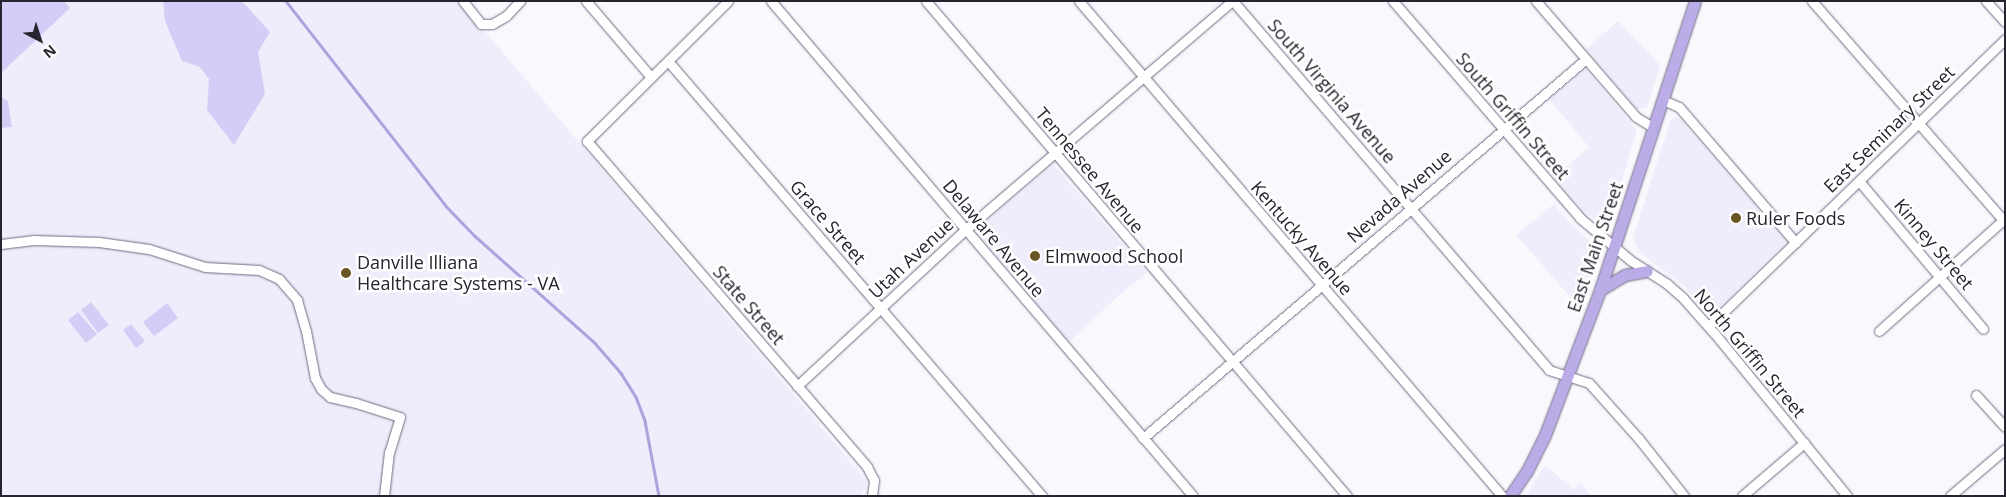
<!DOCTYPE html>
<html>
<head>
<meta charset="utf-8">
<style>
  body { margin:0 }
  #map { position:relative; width:2006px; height:497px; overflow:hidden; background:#f9f8fd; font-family:"Open Sans",sans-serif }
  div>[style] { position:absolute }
  .built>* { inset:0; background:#efedfb }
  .green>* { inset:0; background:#d4cdf6 }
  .stream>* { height:2.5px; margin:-1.25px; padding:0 1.25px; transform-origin:1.25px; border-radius:1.25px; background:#aea2dd }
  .roads { filter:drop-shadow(0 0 1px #6e6a82) drop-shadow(0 0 1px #6e6a82) }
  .minor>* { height:9px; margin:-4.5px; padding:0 4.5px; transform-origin:4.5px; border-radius:4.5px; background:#fff }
  .major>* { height:11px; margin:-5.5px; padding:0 5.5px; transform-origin:5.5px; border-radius:5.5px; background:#bbace7 }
  .dots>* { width:14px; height:14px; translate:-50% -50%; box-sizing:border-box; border:2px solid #fff; border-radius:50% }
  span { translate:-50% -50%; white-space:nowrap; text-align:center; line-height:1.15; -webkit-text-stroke:5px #fff; paint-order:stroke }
  .street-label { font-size:18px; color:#26242e }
  .poi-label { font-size:18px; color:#26242e }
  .left { translate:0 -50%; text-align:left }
  .frame { position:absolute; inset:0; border:2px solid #26242e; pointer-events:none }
  .north { position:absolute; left:15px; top:15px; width:50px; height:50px; -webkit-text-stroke:4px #fff; paint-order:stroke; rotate:140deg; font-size:14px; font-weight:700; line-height:20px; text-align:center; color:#26242e }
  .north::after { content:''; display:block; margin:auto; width:18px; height:22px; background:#26242e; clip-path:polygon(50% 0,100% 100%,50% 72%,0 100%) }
</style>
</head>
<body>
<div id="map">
  <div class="built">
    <div style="clip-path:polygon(69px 1px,459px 1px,867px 481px,866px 489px,859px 496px,1px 496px,1px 65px)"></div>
    <div style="clip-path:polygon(1618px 21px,1660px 65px,1647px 107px,1637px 109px,1586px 49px)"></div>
    <div style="clip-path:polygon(1586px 69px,1637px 130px,1613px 210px,1607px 222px,1597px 221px,1585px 212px,1554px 178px,1589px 147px,1549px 99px)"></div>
    <div style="clip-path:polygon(1674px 117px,1679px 118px,1787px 241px,1713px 314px,1707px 313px,1683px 285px,1639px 252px,1633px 238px,1670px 122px)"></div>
    <div style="clip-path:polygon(1053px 164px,1147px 273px,1125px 290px,1069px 342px,975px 231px)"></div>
    <div style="clip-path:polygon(1554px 204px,1567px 220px,1597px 248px,1597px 255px,1578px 306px,1516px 235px)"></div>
    <div style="clip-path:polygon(1545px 465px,1573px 489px,1581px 483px,1591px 496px,1526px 496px)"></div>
  </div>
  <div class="green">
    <div style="clip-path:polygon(1px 1px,64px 1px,70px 8px,1px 73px)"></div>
    <div style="clip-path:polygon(163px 1px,242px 1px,270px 32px,258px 52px,265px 94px,234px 145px,207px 110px,209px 79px,200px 67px,182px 61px,165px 21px)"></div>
    <div style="clip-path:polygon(1px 97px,8px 101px,12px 127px,1px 128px)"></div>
    <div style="clip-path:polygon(91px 302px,109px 325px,98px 333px,81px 310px)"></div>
    <div style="clip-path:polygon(167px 303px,178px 318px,154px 336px,143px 322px)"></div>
    <div style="clip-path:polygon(78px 312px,97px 334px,86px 343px,68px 320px)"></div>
    <div style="clip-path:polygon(131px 324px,145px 341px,136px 348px,123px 330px)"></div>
  </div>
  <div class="stream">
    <div style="left:286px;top:1px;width:260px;rotate:52deg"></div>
    <div style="left:446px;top:206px;width:42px;rotate:46deg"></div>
    <div style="left:475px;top:236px;width:161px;rotate:41.7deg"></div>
    <div style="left:595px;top:343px;width:40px;rotate:49deg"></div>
    <div style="left:621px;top:373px;width:28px;rotate:58deg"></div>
    <div style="left:636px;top:397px;width:26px;rotate:69deg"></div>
    <div style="left:645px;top:421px;width:76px;rotate:79.4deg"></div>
  </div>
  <div class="roads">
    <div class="minor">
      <div style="left:463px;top:1px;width:29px;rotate:52deg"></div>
      <div style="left:481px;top:24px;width:11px"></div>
      <div style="left:492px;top:24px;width:16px;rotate:-30deg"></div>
      <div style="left:506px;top:16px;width:21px;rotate:-47deg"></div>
      <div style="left:586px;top:1px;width:100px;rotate:49.5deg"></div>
      <div style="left:728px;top:1px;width:199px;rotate:135.2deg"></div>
      <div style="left:587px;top:141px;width:430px;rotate:49.3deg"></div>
      <div style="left:867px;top:467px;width:15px;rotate:62deg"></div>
      <div style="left:874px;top:480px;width:16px;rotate:97deg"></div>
      <div style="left:771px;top:1px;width:650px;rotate:49.55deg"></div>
      <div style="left:926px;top:1px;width:650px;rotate:49.62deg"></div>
      <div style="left:1079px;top:1px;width:651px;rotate:49.48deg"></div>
      <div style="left:1233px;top:1px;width:486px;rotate:49.4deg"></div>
      <div style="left:1549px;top:370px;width:42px;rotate:18deg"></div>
      <div style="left:1589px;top:383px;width:75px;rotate:48.2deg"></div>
      <div style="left:1639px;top:439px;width:73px;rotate:51.7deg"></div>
      <div style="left:1393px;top:1px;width:286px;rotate:49.2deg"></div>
      <div style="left:1580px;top:218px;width:65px;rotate:40deg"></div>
      <div style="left:1630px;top:260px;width:43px;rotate:32.6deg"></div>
      <div style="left:1666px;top:283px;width:23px;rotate:41deg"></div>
      <div style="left:1683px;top:298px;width:48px;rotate:48.4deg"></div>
      <div style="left:1715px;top:334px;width:209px;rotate:50.8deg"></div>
      <div style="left:1536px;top:1px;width:153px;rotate:49.2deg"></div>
      <div style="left:1636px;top:117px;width:21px;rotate:31deg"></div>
      <div style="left:1812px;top:1px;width:293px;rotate:48.9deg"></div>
      <div style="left:1986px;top:1px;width:28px;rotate:48deg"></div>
      <div style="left:668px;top:61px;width:574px;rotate:49.31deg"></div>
      <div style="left:1663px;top:100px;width:17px;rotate:24deg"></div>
      <div style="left:1679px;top:107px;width:179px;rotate:49.3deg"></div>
      <div style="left:1859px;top:181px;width:193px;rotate:50deg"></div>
      <div style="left:1px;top:244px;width:32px;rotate:-7deg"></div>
      <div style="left:33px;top:240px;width:66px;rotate:1.7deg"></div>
      <div style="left:99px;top:242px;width:50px;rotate:8deg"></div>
      <div style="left:149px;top:249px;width:59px;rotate:17.8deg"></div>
      <div style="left:205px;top:267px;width:54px;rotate:3.2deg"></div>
      <div style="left:259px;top:270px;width:22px;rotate:24deg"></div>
      <div style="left:279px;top:279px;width:28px;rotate:49deg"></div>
      <div style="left:297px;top:300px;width:32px;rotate:74deg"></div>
      <div style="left:306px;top:331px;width:48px;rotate:79.2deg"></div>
      <div style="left:315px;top:378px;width:13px;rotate:61deg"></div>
      <div style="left:321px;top:389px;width:12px;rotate:42deg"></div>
      <div style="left:330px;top:397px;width:27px;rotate:13deg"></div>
      <div style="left:356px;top:403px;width:46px;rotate:17.7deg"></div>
      <div style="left:400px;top:417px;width:37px;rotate:107deg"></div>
      <div style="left:389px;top:452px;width:44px;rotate:96.5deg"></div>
      <div style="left:1709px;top:326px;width:412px;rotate:-44.1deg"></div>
      <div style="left:1879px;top:331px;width:166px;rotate:-41.8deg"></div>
      <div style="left:797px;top:386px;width:229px;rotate:-42.9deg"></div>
      <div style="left:965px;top:230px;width:352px;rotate:-40.6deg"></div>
      <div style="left:1976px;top:395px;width:43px;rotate:47.8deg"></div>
      <div style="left:1143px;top:438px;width:583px;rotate:-40.55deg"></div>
      <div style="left:1742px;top:496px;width:82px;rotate:-40.5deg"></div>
      <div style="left:1950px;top:496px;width:72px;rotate:-40.5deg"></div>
    </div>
    <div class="major">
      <div style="left:1600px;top:290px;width:29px;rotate:-31deg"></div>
      <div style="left:1625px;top:275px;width:22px;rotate:-10deg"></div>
      <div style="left:1510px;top:496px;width:30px;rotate:-56deg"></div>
      <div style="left:1527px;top:471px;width:40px;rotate:-63.4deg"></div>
      <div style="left:1545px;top:435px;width:155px;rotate:-69.2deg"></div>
      <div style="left:1600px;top:290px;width:304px;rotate:-71.8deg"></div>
    </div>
  </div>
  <div class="dots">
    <div style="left:1736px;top:218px;background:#695423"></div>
    <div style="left:1035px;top:256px;background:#695423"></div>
    <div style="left:346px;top:273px;background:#695423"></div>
  </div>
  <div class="street-label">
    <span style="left:1332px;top:91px;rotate:49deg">South Virginia Avenue</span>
    <span style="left:1513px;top:116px;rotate:49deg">South Griffin Street</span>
    <span style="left:1889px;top:129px;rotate:-44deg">East Seminary Street</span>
    <span style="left:1090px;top:170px;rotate:50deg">Tennessee Avenue</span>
    <span style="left:1399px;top:196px;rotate:-41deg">Nevada Avenue</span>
    <span style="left:828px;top:222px;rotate:49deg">Grace Street</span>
    <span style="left:994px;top:238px;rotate:50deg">Delaware Avenue</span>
    <span style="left:1302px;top:238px;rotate:49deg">Kentucky Avenue</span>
    <span style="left:1934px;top:244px;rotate:50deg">Kinney Street</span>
    <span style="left:1595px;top:247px;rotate:-71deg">East Main Street</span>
    <span style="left:911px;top:258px;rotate:-43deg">Utah Avenue</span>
    <span style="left:749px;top:305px;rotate:49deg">State Street</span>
    <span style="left:1750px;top:353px;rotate:50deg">North Griffin Street</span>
  </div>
  <div class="poi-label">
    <span class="left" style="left:1746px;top:218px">Ruler Foods</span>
    <span class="left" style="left:1045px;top:256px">Elmwood School</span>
    <span class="left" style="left:357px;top:273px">Danville Illiana<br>Healthcare Systems - VA</span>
  </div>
  <div class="frame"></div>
  <div class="north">N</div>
</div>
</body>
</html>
